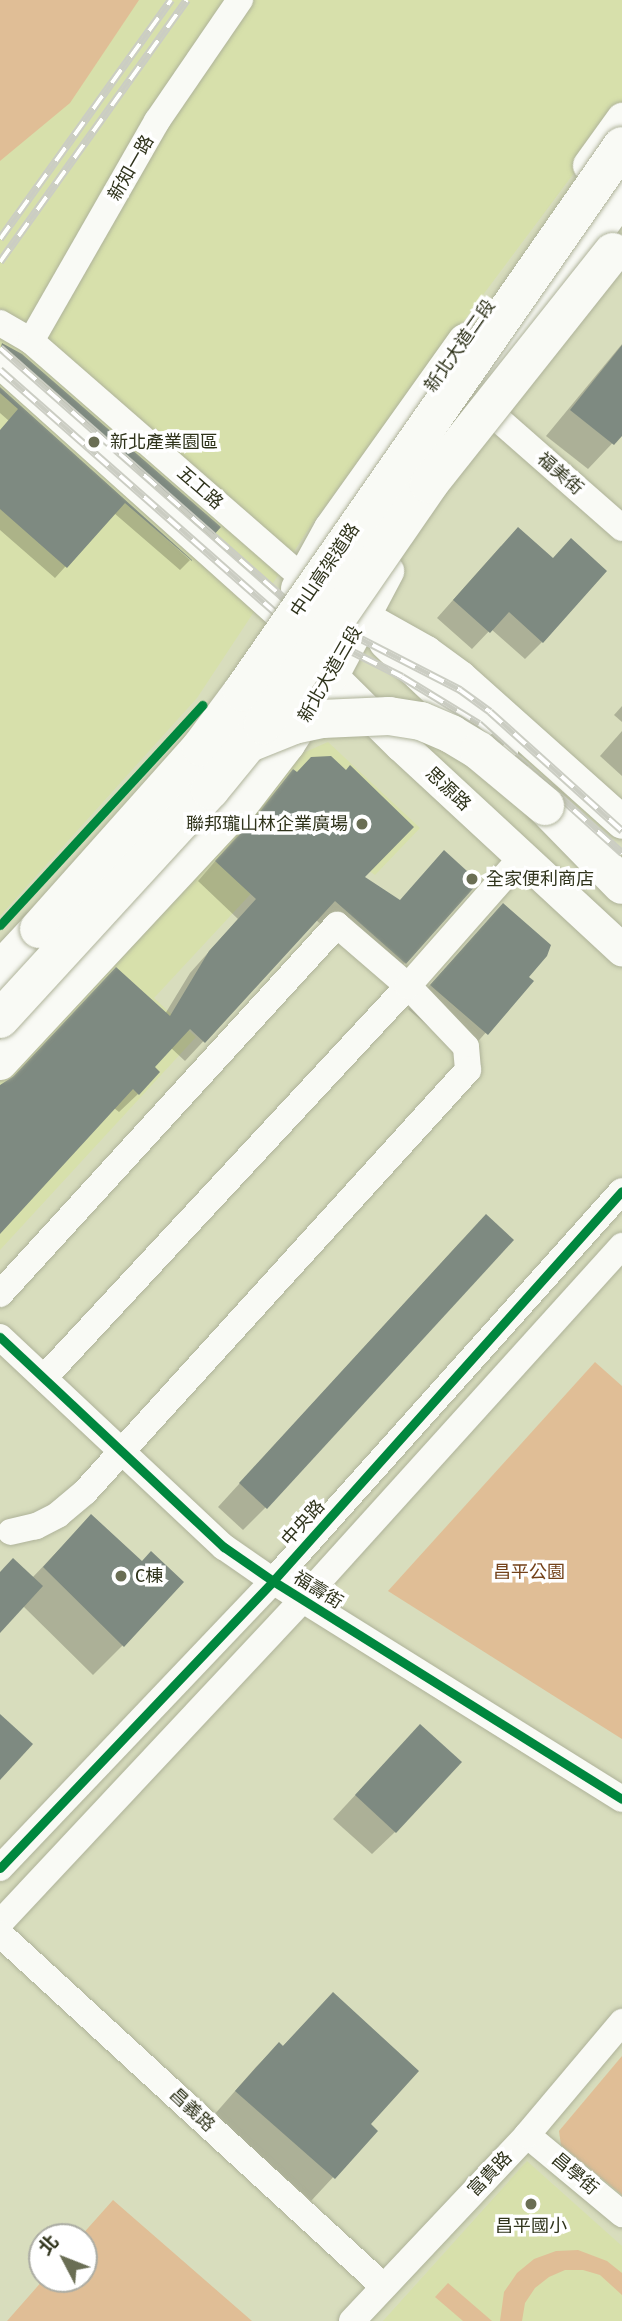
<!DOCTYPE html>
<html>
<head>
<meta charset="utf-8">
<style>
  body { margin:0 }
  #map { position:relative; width:622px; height:2321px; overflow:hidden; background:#d8ddbd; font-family:"Fira Sans","Noto Sans TC",sans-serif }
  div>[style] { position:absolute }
  .built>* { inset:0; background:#d7e0ab }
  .green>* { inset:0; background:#e0be96 }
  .shadow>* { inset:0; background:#0003 }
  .building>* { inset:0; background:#7e8a81 }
  .roads { filter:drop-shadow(0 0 2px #aeb299) drop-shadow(0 0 2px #aeb299) }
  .minor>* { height:26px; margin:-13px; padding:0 13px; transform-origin:13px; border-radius:13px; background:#f9faf5 }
  .major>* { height:33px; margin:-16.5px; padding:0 16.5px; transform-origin:16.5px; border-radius:16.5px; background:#f9faf5 }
  .highway>* { height:38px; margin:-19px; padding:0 19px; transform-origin:19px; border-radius:19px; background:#f9faf5 }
  .rail>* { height:8px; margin-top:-4px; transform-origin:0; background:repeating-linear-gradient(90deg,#fff 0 16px,#cbcdc3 0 32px); box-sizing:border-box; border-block:2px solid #cbcdc3 }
  .bridges { filter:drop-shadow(0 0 2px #aeb299) drop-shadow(0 0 2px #aeb299) }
  .highway-bridge>* { height:38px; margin:-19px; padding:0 19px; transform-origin:19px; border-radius:19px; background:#f9faf5 }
  .cycleway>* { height:9px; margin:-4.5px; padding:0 4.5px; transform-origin:4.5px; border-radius:4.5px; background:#00873e }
  .dots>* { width:19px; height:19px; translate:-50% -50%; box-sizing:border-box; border:4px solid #fff; border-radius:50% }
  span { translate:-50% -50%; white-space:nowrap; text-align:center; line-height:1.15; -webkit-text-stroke:7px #fff; paint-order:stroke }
  .street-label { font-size:18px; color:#2f331b }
  .poi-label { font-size:18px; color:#2f331b }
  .left { translate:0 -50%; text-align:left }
  .right { translate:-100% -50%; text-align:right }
  .park-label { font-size:18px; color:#734119 }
  .north { position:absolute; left:28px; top:2223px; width:70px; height:70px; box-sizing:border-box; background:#fff; border:2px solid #acada4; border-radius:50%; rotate:312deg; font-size:19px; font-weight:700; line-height:28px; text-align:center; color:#2f331b }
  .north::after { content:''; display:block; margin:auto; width:24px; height:32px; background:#6a6e54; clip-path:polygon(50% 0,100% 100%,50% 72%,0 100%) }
</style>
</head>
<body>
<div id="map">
  <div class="built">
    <div style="clip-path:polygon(0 0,622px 0,622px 109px,316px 518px,197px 698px,0 916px)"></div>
    <div style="clip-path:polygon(328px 742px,420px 828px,375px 875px,310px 830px,154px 998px,196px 1037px,0 1250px,0 1081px,303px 753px)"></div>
    <div style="clip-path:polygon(527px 2161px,622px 2246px,622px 2321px,383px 2321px)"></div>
  </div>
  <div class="green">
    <div style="clip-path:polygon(0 0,139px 0,70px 103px,0 161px)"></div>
    <div style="clip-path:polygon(595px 1362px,622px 1386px,622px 1739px,388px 1591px)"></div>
    <div style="clip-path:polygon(622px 2056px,622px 2195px,561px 2145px,559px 2131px)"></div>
    <div style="clip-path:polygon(113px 2200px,252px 2321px,7px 2321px,44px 2279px,84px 2279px,84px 2237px,80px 2237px)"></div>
    <div style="clip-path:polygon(578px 2250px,607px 2261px,622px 2273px,622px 2295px,600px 2275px,583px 2270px,565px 2270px,549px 2277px,535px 2288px,525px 2303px,522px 2321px,500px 2321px,504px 2292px,517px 2273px,534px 2259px,556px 2251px)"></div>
    <div style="clip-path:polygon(448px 2283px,492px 2321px,463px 2321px,435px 2297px)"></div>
  </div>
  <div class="shadow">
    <div style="clip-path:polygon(622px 344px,622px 433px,588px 469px,546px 436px)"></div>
    <div style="clip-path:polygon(3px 345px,212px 535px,195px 552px,0 377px)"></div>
    <div style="clip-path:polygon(0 390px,190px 560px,180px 570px,114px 513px,55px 578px,0 530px,0 432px,41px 449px,0 413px)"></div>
    <div style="clip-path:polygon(501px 546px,542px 642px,525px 659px,491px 629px,472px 649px,437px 618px)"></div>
    <div style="clip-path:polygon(622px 706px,622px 722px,614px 715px)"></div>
    <div style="clip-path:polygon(622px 731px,622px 776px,600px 756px)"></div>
    <div style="clip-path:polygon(293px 771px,363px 877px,405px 963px,386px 982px,316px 920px,185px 1061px,170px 1047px,152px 1067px,138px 1094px,119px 1112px,114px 1108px,0 1231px,0 1090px,98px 988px,165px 1014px,190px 973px,238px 919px,198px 881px)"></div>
    <div style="clip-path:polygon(503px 905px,526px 977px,531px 982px,464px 1057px,408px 1009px)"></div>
    <div style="clip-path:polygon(463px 1239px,266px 1507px,243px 1530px,218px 1507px)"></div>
    <div style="clip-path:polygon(91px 1516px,123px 1645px,93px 1675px,23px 1606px,0 1630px,0 1574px,32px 1578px)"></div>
    <div style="clip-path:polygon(398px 1749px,395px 1832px,372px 1854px,333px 1819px)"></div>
    <div style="clip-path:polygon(333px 1994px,368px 2124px,376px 2131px,311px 2201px,214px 2115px,256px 2067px,279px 2044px,282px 2047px)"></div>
  </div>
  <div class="building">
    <div style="clip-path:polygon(2px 343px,22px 354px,221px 527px,213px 536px,11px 354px,0 351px)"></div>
    <div style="clip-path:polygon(622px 345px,622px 436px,614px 445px,570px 410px)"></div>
    <div style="clip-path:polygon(0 387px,192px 560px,192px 561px,125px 503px,67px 568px,0 509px,0 430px,18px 409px,0 393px)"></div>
    <div style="clip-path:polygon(518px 527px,553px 558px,571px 538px,607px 571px,543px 643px,509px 612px,490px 633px,453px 600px)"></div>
    <div style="clip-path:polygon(331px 756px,346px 770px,350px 765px,414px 827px,365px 877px,400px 900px,444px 850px,479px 882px,406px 964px,335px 901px,205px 1043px,190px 1029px,155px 1067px,160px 1072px,139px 1095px,133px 1089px,0 1234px,0 1085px,14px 1076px,116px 967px,170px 1016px,209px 951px,256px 899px,215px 861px,255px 818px,293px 769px,297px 772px,311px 757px)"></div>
    <div style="clip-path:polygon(503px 903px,551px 945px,547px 956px,529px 977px,534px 981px,488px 1035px,430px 985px)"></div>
    <div style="clip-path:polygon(486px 1214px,514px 1240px,267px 1509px,239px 1483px)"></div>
    <div style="clip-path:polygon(91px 1514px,142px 1561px,151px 1551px,184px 1582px,124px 1647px,43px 1567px)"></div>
    <div style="clip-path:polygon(13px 1558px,43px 1586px,0 1633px,0 1572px)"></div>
    <div style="clip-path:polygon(0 1714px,33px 1744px,0 1780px)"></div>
    <div style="clip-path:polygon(420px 1724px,462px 1762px,396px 1833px,355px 1795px)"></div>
    <div style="clip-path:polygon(333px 1992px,419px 2071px,371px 2124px,378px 2131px,335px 2179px,235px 2091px,279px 2042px,283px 2046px)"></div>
  </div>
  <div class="roads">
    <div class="minor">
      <div style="left:0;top:323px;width:36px;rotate:30deg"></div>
      <div style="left:31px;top:341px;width:359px;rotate:41.1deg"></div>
      <div style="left:31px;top:341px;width:254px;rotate:-60.2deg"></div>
      <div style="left:157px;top:121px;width:147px;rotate:-55.6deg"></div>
      <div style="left:0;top:366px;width:380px;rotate:41.9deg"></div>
      <div style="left:498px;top:419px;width:165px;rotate:41.3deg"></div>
      <div style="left:0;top:1294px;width:500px;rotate:-47.6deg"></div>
      <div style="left:337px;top:925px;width:94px;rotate:40.7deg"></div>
      <div style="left:408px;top:986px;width:84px;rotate:46.4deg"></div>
      <div style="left:466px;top:1047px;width:23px;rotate:85deg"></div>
      <div style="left:468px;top:1070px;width:570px;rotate:132.23deg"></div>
      <div style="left:85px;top:1492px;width:35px;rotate:140deg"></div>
      <div style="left:58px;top:1515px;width:25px;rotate:153deg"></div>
      <div style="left:36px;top:1526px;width:26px;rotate:167deg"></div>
      <div style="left:0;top:1337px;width:307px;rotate:43.2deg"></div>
      <div style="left:224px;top:1547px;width:60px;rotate:34.8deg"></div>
      <div style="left:273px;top:1581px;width:411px;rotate:32deg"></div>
      <div style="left:44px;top:1378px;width:535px;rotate:-47.12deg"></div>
      <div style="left:408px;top:986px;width:171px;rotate:-48.6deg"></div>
      <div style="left:0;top:1868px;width:396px;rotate:-46.4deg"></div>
      <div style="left:273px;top:1581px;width:523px;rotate:-48.18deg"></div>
      <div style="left:0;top:1923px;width:444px;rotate:-46.9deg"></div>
      <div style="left:303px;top:1599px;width:476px;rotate:-47.9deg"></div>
      <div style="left:0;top:1934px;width:520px;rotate:42.58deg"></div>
      <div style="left:527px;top:2135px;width:124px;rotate:39.7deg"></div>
      <div style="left:352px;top:2321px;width:255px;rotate:-46.7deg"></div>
      <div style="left:527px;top:2135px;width:148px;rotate:-49.9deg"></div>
    </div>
    <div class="major">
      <div style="left:589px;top:165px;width:57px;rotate:-54.3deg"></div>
      <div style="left:297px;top:588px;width:68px;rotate:-61.2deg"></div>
      <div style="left:330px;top:528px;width:231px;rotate:-54.5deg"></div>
      <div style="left:344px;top:606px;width:94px;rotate:29.3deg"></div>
      <div style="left:426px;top:652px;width:42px;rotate:36.3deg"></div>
      <div style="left:460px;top:677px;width:217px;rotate:41.8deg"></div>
      <div style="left:385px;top:642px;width:160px;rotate:43.5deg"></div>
      <div style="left:317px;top:662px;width:118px;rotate:44.7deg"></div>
      <div style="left:401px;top:745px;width:301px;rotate:42.8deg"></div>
      <div style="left:0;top:1063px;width:353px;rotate:-47deg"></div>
      <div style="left:241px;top:805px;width:77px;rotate:-52.4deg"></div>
      <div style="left:288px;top:744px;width:82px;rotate:-57.5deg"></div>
      <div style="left:332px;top:675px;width:118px;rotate:-62.1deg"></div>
    </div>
    <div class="highway">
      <div style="left:433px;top:447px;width:180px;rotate:-52.2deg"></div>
      <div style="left:543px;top:305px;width:137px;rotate:-54.8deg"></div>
      <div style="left:545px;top:806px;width:110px;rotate:45.7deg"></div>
      <div style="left:0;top:971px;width:57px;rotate:-47.1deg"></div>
    </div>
  </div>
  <div class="rail">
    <div style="left:0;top:239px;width:294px;rotate:-54.4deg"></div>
    <div style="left:0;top:262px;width:322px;rotate:-54.5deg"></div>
    <div style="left:0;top:348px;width:383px;rotate:41.4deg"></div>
    <div style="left:287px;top:601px;width:195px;rotate:27.2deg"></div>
    <div style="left:460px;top:690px;width:37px;rotate:36deg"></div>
    <div style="left:490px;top:712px;width:178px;rotate:42deg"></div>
    <div style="left:0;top:370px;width:369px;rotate:41.4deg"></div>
    <div style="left:277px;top:614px;width:140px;rotate:26.7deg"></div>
    <div style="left:402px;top:677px;width:90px;rotate:31.4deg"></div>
    <div style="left:479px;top:724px;width:193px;rotate:42.1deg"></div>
  </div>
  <div class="bridges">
    <div class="highway-bridge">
      <div style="left:247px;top:744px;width:51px;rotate:-22deg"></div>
      <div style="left:294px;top:725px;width:29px;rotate:-12deg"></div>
      <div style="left:322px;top:719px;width:67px;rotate:-2.6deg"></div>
      <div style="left:389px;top:716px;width:32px;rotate:9deg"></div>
      <div style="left:421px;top:721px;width:33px;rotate:23deg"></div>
      <div style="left:451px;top:734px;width:33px;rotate:31deg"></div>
      <div style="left:479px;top:751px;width:86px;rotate:39.8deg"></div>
      <div style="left:39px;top:929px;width:244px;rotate:-48.3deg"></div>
      <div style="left:201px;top:747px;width:69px;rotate:-53.3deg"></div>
      <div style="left:242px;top:692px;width:665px;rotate:-55.16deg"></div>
      <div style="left:0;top:1019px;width:311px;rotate:-47.5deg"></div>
      <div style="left:210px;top:790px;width:84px;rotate:-50.8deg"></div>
      <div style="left:263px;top:725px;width:293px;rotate:-55.4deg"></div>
      <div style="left:429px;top:484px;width:296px;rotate:-51.6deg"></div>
    </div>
  </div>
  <div class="cycleway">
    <div style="left:0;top:925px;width:299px;rotate:-47.4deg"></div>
    <div style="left:0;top:1337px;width:307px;rotate:43.2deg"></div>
    <div style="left:224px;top:1547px;width:60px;rotate:34.8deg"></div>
    <div style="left:273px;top:1581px;width:411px;rotate:32deg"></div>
    <div style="left:0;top:1868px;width:396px;rotate:-46.4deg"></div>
    <div style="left:273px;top:1581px;width:523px;rotate:-48.18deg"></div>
  </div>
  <div class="dots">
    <div style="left:94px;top:442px;background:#6a6e54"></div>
    <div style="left:362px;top:824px;background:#6a6e54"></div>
    <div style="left:472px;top:879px;background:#6a6e54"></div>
    <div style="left:121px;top:1576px;background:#6a6e54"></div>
    <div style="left:531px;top:2204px;background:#6a6e54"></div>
  </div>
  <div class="street-label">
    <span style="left:131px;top:168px;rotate:-60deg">新知一路</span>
    <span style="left:460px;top:346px;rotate:-55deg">新北大道二段</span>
    <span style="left:560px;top:474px;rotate:41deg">福美街</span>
    <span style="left:200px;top:488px;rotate:41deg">五工路</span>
    <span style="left:325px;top:570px;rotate:-56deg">中山高架道路</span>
    <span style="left:330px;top:674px;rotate:-60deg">新北大道三段</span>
    <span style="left:448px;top:789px;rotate:43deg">思源路</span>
    <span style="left:303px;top:1523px;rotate:-48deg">中央路</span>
    <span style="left:318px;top:1590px;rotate:32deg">福壽街</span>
    <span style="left:192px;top:2110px;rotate:43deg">昌義路</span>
    <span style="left:490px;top:2174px;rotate:-46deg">富貴路</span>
    <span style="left:575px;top:2174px;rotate:40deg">昌學街</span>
  </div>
  <div class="poi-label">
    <span class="left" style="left:110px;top:442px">新北產業園區</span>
    <span class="right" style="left:348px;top:824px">聯邦瓏山林企業廣場</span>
    <span class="left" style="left:486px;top:879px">全家便利商店</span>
    <span class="left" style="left:135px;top:1576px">C棟</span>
    <span style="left:531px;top:2226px">昌平國小</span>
  </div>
  <div class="park-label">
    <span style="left:529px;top:1572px">昌平公園</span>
  </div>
  <div class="north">北</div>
</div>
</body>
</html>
